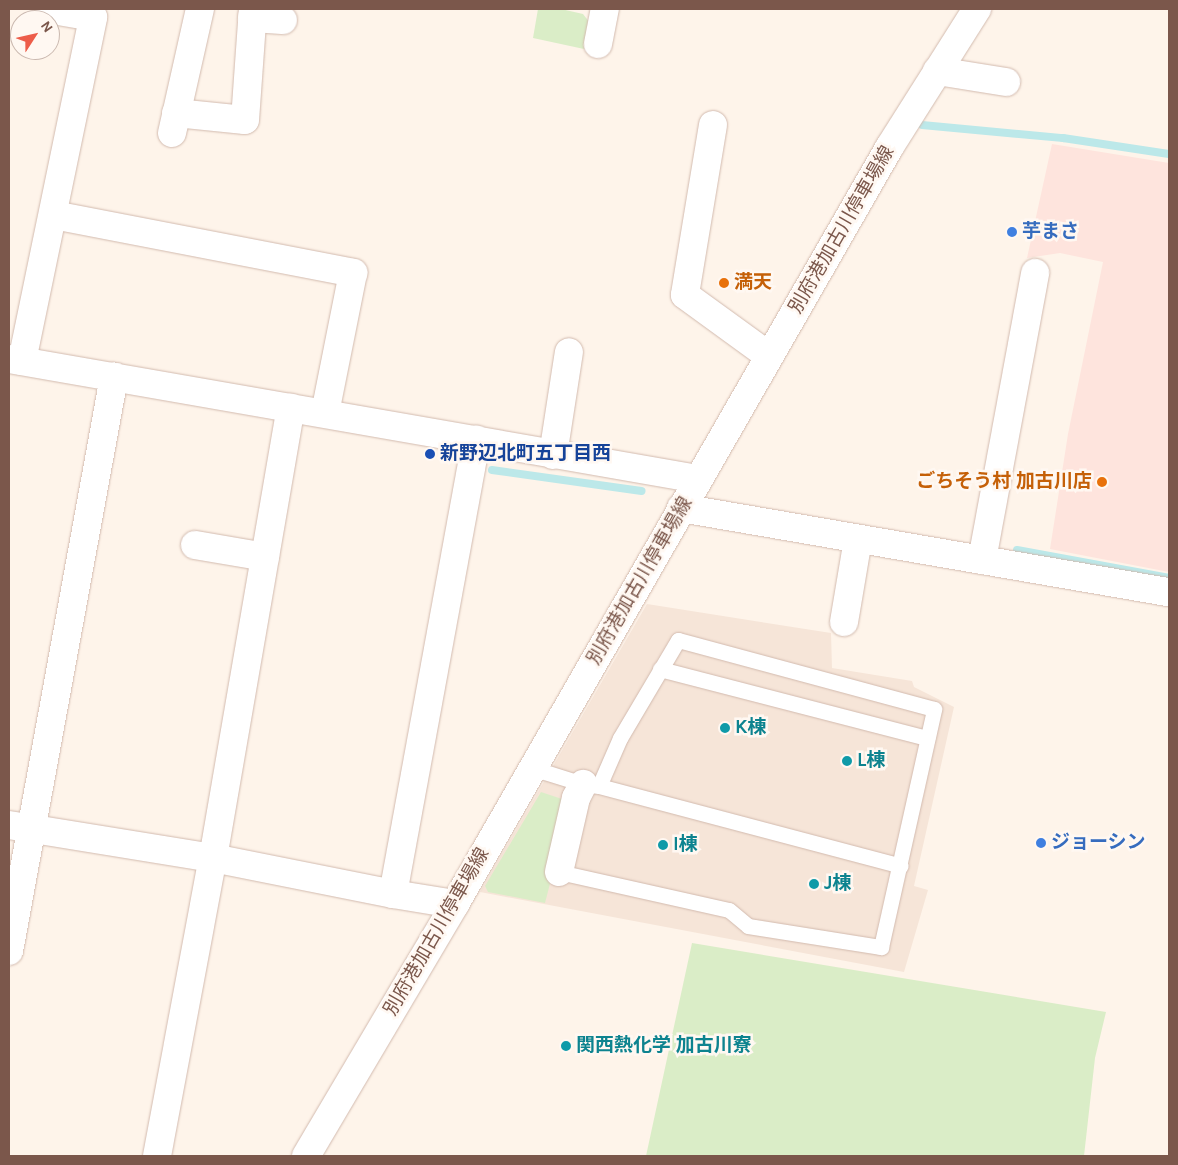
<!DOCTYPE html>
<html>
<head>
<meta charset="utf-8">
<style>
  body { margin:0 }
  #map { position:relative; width:1178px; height:1165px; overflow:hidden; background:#fef4ea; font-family:Karla,"Noto Sans JP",sans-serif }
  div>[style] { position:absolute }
  .residential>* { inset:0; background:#f6e5d8 }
  .commercial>* { inset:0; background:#fee4dd }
  .green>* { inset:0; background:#daedc7 }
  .stream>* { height:8px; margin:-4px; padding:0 4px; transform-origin:4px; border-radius:4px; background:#bce8e9 }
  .roads { filter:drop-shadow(0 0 1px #d2baae) drop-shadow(0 0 1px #d2baae) }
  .lane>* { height:15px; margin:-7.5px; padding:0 7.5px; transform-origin:7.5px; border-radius:7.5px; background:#fff }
  .street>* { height:28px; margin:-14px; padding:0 14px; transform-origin:14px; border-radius:14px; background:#fff }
  .secondary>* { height:28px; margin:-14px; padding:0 14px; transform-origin:14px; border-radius:14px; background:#fff }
  .dots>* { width:14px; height:14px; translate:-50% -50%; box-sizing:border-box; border:2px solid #fff8f2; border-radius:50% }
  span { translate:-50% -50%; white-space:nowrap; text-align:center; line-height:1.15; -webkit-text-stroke:5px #fff8f2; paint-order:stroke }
  .street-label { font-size:19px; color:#7b574b }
  .shop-label { font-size:19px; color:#366cbe; font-weight:700 }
  .left { translate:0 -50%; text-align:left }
  .food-label { font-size:19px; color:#c56008; font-weight:700 }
  .right { translate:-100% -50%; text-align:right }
  .transit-label { font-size:19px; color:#164399; font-weight:700 }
  .culture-label { font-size:19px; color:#0d838f; font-weight:700 }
  .frame { position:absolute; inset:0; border:10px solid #7b574b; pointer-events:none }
  .north { position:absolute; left:10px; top:10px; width:50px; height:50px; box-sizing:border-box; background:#fff8f2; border:1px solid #cab8af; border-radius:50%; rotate:55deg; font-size:14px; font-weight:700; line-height:20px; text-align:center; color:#7b574b }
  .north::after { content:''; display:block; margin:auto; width:18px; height:22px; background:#ed5d4a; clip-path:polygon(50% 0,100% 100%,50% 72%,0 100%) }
</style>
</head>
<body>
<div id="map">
  <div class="residential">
    <div style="clip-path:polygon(647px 604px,831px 633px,832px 668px,912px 681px,914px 687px,954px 707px,914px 886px,928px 890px,904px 972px,480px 892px)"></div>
  </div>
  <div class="commercial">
    <div style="clip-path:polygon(1052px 144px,1169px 163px,1169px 572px,1050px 549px,1068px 434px,1103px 262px,1060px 253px,1027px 258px)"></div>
  </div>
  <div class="green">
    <div style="clip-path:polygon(538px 9px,561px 9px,583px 14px,590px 23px,584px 49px,533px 38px)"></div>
    <div style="clip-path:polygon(541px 792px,571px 802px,545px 903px,488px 892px,485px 886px)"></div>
    <div style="clip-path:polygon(692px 943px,1106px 1012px,1095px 1058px,1084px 1156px,646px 1156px)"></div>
  </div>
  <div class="stream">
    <div style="left:922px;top:125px;width:142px;rotate:5.3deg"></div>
    <div style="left:1063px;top:138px;width:107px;rotate:8.6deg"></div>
    <div style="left:492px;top:470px;width:151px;rotate:8deg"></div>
    <div style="left:1017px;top:550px;width:155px;rotate:10.4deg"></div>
  </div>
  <div class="roads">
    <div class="lane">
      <div style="left:660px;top:669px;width:276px;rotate:14.5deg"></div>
      <div style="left:532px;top:768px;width:53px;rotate:17.4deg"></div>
      <div style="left:583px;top:784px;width:16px;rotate:7deg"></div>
      <div style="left:599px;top:786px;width:312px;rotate:14.8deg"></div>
      <div style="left:559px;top:872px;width:174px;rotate:12.6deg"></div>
      <div style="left:729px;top:910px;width:25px;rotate:40deg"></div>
      <div style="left:748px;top:926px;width:135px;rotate:9deg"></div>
      <div style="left:881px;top:947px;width:244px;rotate:-77.4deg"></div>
      <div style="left:934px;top:709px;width:265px;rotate:-164.9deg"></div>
      <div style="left:678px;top:640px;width:114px;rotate:120.6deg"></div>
      <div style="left:620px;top:738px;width:52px;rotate:113.6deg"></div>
    </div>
    <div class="street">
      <div style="left:252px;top:18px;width:31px;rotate:4deg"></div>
      <div style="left:598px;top:44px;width:36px;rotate:-79deg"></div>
      <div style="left:937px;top:71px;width:70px;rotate:9.1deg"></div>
      <div style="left:176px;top:113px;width:69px;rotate:5.8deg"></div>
      <div style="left:245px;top:120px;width:111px;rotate:-85.9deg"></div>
      <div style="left:713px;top:125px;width:172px;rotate:99.4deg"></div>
      <div style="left:685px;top:295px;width:104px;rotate:36deg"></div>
      <div style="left:172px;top:133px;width:127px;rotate:-77.3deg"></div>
      <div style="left:53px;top:215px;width:306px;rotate:10.9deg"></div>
      <div style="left:353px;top:273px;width:143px;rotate:101.3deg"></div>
      <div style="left:9px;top:359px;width:699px;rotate:9.88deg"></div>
      <div style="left:22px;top:361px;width:351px;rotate:-78.3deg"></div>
      <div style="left:93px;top:17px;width:47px;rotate:-170.1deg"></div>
      <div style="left:553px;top:455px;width:104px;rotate:-81.2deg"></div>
      <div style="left:681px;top:508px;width:495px;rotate:9.8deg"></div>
      <div style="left:195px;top:545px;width:71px;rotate:9.7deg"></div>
      <div style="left:982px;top:560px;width:292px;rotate:-79.5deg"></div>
      <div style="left:844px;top:622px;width:84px;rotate:-80.4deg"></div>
      <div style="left:9px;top:825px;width:207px;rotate:9.2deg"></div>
      <div style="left:213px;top:858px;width:184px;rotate:11.3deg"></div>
      <div style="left:393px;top:894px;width:63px;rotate:9.2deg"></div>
      <div style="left:559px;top:872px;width:76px;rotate:-77.1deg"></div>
      <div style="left:576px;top:798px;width:16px;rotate:-63deg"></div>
      <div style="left:393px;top:894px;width:462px;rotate:-79.6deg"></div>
      <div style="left:9px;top:951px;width:584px;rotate:-79.63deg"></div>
      <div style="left:157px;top:1156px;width:303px;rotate:-79.4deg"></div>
      <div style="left:213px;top:858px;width:457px;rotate:-80.2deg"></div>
    </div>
    <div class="secondary">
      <div style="left:306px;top:1156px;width:293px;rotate:-59.4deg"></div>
      <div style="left:455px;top:904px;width:872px;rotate:-60.14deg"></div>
      <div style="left:889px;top:148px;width:165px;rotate:-57.7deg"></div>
    </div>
  </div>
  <div class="dots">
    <div style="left:1012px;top:232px;background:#3f7fe0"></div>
    <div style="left:724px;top:283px;background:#e8710a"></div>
    <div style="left:430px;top:454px;background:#1a4fb4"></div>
    <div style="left:1102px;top:482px;background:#e8710a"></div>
    <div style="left:725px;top:728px;background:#0f9aa8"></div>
    <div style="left:847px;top:761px;background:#0f9aa8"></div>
    <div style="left:1041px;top:843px;background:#3f7fe0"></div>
    <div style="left:663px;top:845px;background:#0f9aa8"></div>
    <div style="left:814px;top:884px;background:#0f9aa8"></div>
    <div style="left:566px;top:1046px;background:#0f9aa8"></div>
  </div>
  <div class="street-label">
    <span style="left:842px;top:230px;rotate:-60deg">別府港加古川停車場線</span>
    <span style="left:640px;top:581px;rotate:-60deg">別府港加古川停車場線</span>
    <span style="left:437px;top:932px;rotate:-60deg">別府港加古川停車場線</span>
  </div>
  <div class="shop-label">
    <span class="left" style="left:1022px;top:232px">芋まさ</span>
    <span class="left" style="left:1051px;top:843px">ジョーシン</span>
  </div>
  <div class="food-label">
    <span class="left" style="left:734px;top:283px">満天</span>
    <span class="right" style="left:1092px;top:482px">ごちそう村 加古川店</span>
  </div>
  <div class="transit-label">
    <span class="left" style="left:440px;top:454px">新野辺北町五丁目西</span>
  </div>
  <div class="culture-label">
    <span class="left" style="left:735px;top:728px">K棟</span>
    <span class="left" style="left:857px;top:761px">L棟</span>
    <span class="left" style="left:673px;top:845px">I棟</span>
    <span class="left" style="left:824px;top:884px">J棟</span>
    <span class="left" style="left:576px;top:1046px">関西熱化学 加古川寮</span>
  </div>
  <div class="frame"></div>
  <div class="north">N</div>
</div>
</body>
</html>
